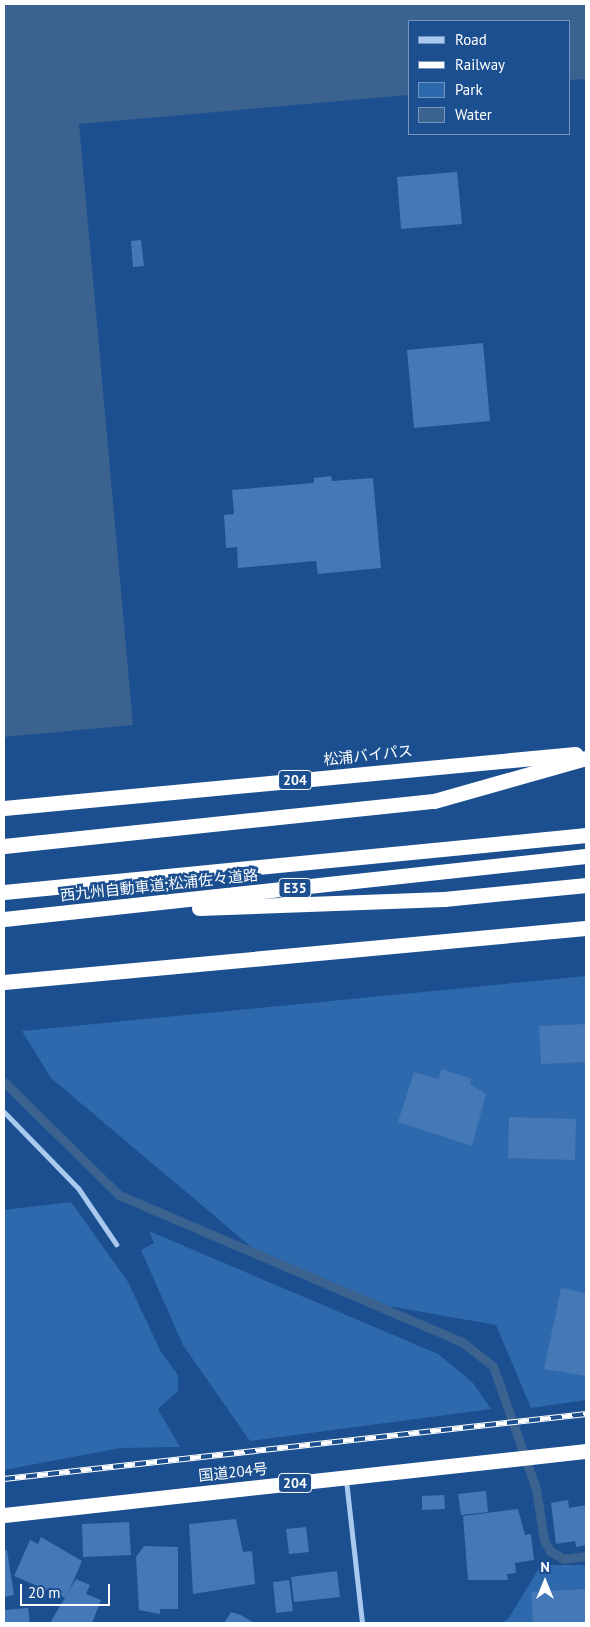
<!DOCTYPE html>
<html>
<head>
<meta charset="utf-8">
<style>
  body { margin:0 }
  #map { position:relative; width:590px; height:1627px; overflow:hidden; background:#1b4f8f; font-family:"PT Sans","Noto Sans JP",sans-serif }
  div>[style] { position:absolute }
  .green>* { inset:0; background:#2e69ad }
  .water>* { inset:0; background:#3c6290 }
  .stream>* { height:9px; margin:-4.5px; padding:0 4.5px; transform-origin:4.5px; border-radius:4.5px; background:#3c6290 }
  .building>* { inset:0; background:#4478b7 }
  .street>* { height:5px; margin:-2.5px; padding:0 2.5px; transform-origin:2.5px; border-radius:2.5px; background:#a9c9ee }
  .highway>* { height:15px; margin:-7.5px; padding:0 7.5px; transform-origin:7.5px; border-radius:7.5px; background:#fff }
  .rail>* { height:5.5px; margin-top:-2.75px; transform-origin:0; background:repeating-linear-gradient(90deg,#1b4f8f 0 11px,#fff 0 22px); box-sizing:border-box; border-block:1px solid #fff }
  span { translate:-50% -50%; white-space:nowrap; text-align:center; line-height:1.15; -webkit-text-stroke:5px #1b4f8f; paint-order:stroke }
  .shield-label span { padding:1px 4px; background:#1b4f8f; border:1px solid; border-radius:4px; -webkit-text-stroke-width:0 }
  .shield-label { font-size:14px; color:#fff; font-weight:700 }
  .street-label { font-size:15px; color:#fff }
  .frame { position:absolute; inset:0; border:5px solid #fff; pointer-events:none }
  .legend { position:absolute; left:408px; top:20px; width:162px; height:115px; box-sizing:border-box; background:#1b4f8f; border:1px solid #7695bc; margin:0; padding:6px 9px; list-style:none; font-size:15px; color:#fff }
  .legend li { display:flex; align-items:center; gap:10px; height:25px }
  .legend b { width:25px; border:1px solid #7695bc }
  .north { position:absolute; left:520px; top:1557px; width:50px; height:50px; -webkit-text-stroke:4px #1b4f8f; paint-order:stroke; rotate:0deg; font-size:14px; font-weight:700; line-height:20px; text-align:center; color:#fff }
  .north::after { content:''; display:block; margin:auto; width:18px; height:22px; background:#fff; clip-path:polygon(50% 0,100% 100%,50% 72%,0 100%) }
  .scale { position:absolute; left:20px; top:1584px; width:90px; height:22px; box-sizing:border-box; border:2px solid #fff; border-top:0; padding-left:6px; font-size:15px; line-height:18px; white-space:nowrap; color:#fff; -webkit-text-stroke:4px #1b4f8f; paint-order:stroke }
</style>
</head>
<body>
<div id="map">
  <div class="green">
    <div style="clip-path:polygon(586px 976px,586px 1400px,531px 1408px,496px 1325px,383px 1305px,263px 1257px,51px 1078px,22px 1031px)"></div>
    <div style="clip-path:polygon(71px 1202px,128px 1282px,161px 1352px,178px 1375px,178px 1391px,158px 1409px,180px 1447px,120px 1448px,4px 1470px,4px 1210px)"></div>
    <div style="clip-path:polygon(149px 1231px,438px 1354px,473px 1383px,491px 1409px,250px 1441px,183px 1345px,141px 1250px,154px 1243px)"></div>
    <div style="clip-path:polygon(541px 1565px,586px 1565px,586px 1623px,501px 1623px,508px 1619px)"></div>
  </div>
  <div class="water">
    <div style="clip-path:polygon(4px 4px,586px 4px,586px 79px,569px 80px,569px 21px,409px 21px,409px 95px,79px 124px,133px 725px,4px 737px)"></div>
  </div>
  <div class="stream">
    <div style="left:4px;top:1082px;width:161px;rotate:44.5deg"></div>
    <div style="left:119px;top:1195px;width:373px;rotate:23.2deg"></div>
    <div style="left:462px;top:1342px;width:39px;rotate:38deg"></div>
    <div style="left:493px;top:1366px;width:130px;rotate:70.7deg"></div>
    <div style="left:536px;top:1489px;width:52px;rotate:81.1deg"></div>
    <div style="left:544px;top:1540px;width:13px;rotate:61deg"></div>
    <div style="left:550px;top:1551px;width:16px;rotate:30deg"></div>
    <div style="left:564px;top:1559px;width:22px;rotate:-8deg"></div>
  </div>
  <div class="building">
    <div style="clip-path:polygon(457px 172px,462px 224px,401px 229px,397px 177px)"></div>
    <div style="clip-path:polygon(141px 240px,144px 266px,133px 267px,131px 241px)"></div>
    <div style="clip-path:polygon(483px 343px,490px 421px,414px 428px,407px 350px)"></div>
    <div style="clip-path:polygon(331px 476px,332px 481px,373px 478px,381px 568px,318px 574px,316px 561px,238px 568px,237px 547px,226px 548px,224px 515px,234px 514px,232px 490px,314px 483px,314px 478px)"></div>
    <div style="clip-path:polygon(586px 1024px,586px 1062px,541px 1064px,539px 1026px)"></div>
    <div style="clip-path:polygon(442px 1069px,472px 1079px,470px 1084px,486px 1094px,472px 1146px,398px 1122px,414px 1072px,438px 1079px)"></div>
    <div style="clip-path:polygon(509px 1117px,576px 1119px,575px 1160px,508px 1158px)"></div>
    <div style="clip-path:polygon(561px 1288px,586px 1293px,586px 1376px,544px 1369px)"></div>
    <div style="clip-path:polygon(486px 1491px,488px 1512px,461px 1515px,458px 1494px)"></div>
    <div style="clip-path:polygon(444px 1495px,445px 1509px,422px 1510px,422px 1496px)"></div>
    <div style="clip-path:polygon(568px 1500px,569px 1508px,586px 1505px,586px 1545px,576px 1547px,575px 1541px,556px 1544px,551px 1503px)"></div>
    <div style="clip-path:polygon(518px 1509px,525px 1535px,531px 1534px,534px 1560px,515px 1563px,516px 1573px,507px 1574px,508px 1580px,468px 1580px,463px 1516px)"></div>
    <div style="clip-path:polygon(236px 1519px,243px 1552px,252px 1551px,255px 1584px,193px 1594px,189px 1524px)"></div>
    <div style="clip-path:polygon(129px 1522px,131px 1555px,83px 1557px,82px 1524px)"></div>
    <div style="clip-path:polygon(306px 1527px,309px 1552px,289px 1554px,286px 1529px)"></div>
    <div style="clip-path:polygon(41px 1537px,82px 1561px,66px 1598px,14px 1576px,30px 1540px,38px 1544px)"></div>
    <div style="clip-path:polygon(144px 1546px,178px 1547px,178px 1609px,160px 1609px,160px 1614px,139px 1610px,136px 1557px)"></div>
    <div style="clip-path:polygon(4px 1550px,7px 1550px,14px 1595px,4px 1597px)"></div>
    <div style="clip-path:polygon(337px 1571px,340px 1597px,294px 1602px,291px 1577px)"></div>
    <div style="clip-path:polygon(76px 1579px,90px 1585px,86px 1594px,101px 1600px,92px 1623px,50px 1623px)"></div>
    <div style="clip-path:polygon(289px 1580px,293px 1611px,276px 1613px,273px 1582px)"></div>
    <div style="clip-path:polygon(586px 1589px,586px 1623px,533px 1623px,531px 1592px)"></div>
    <div style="clip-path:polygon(28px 1608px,30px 1623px,4px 1623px,4px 1610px)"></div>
    <div style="clip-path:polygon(231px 1612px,241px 1615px,254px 1623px,224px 1623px)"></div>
  </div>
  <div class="street">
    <div style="left:4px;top:1112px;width:106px;rotate:45.8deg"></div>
    <div style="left:78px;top:1188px;width:68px;rotate:55.8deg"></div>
    <div style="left:346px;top:1480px;width:144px;rotate:83.6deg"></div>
  </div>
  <div class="highway">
    <div style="left:4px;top:808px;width:574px;rotate:-5.4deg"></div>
    <div style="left:4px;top:846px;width:432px;rotate:-6deg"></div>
    <div style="left:434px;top:801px;width:158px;rotate:-15.8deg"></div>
    <div style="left:4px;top:892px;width:585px;rotate:-5.59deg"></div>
    <div style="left:199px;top:908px;width:245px;rotate:-2.1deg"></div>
    <div style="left:444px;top:899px;width:143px;rotate:-5.6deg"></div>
    <div style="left:4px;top:919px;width:585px;rotate:-6.18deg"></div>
    <div style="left:4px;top:982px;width:584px;rotate:-5.3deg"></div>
    <div style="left:4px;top:1515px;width:586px;rotate:-6.28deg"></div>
  </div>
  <div class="rail">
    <div style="left:4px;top:1479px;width:586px;rotate:-6.37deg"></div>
  </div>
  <div class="shield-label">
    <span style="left:295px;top:780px">204</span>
    <span style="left:295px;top:888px">E35</span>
    <span style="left:295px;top:1483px">204</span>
  </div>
  <div class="street-label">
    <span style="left:368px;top:755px;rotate:-6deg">松浦バイパス</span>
    <span style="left:159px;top:885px;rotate:-6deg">西九州自動車道;松浦佐々道路</span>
    <span style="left:233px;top:1472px;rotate:-6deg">国道204号</span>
  </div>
  <div class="frame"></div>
  <ul class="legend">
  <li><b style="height:6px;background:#a9c9ee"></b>Road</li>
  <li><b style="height:6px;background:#fff"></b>Railway</li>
  <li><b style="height:14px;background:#2e69ad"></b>Park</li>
  <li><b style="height:14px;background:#3c6290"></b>Water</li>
  </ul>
  <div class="north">N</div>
  <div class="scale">20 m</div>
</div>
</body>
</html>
